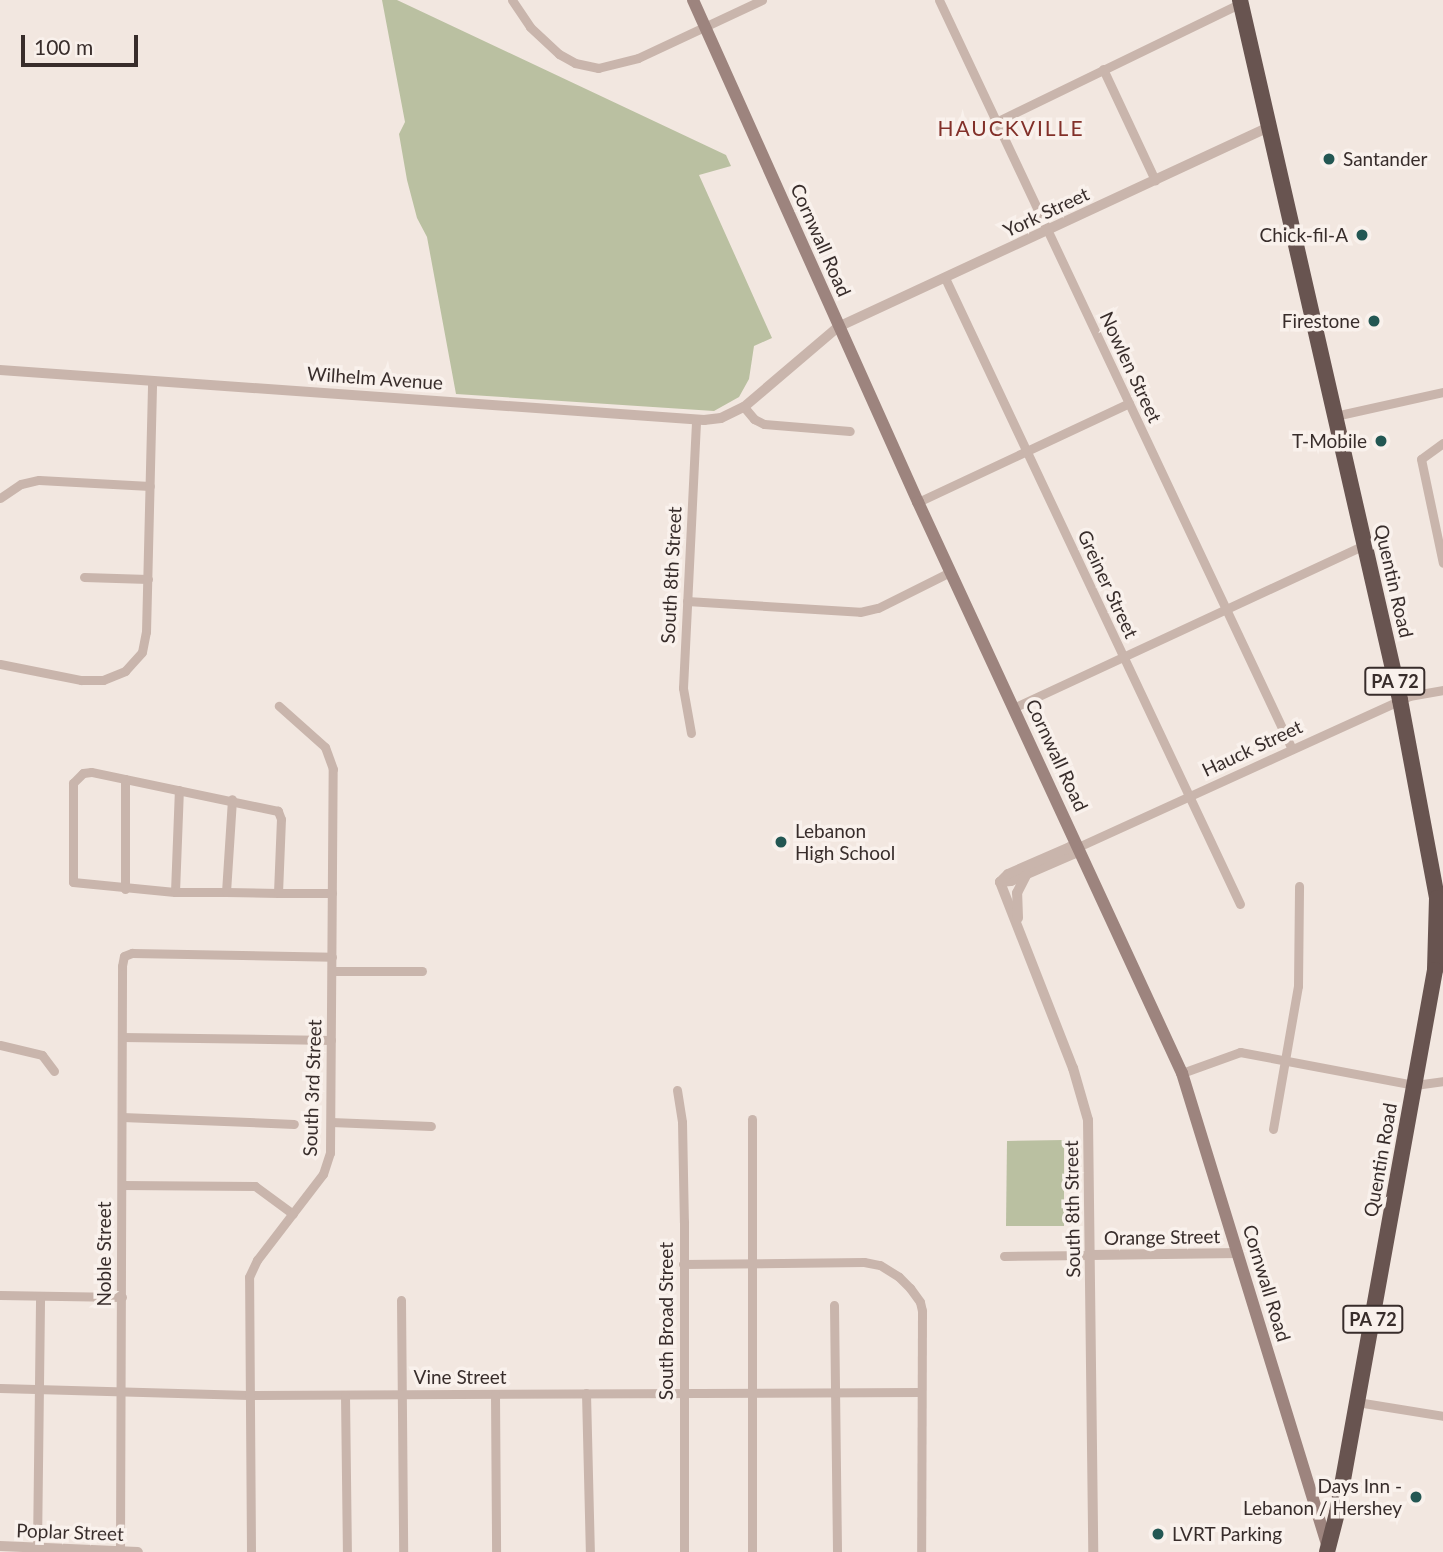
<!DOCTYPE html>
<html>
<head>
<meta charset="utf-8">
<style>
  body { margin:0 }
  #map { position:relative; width:1443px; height:1552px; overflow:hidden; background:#f2e7e0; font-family:Lato,sans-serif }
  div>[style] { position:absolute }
  .green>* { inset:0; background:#bac0a1 }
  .minor>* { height:9px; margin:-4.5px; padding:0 4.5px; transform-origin:4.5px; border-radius:4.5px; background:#c9b5ac }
  .tertiary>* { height:10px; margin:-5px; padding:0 5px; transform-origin:5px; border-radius:5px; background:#c9b5ac }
  .secondary>* { height:12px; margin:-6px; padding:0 6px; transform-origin:6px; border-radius:6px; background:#9d847e }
  .trunk>* { height:16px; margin:-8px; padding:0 8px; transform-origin:8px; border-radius:8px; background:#685450 }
  .dots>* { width:19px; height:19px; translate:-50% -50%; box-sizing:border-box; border:4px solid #f9f1ec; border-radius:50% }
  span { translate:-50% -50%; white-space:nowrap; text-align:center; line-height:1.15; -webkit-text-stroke:7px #f9f1ec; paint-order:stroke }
  .shield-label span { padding:2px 5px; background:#f9f1ec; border:2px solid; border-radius:5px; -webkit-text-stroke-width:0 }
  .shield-label { font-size:18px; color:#382d2b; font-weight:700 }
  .poi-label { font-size:19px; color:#382d2b }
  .left { translate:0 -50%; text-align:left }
  .right { translate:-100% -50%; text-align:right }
  .street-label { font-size:19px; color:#382d2b }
  .neighbourhood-label { font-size:21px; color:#823029; letter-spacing:2px }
  .scale { position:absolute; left:21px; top:35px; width:117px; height:32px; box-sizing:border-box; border:4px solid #382d2b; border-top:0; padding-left:9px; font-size:21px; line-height:24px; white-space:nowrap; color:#382d2b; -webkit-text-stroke:5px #f9f1ec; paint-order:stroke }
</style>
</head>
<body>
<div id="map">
  <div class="green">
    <div style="clip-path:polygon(382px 0,397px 0,726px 155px,731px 166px,699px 175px,772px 338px,754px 346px,749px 379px,739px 397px,714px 411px,456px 394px,427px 237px,417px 218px,407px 180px,399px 134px,405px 122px)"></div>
    <div style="clip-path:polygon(1064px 1140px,1064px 1226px,1006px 1226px,1007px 1141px)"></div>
  </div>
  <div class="minor">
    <div style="left:512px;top:0;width:32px;rotate:56deg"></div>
    <div style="left:530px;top:27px;width:40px;rotate:43deg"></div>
    <div style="left:559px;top:54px;width:18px;rotate:29deg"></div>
    <div style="left:575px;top:63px;width:24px;rotate:12deg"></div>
    <div style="left:598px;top:68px;width:41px;rotate:-14deg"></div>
    <div style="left:638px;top:58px;width:137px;rotate:-25.1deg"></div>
    <div style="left:939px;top:0;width:828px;rotate:64.77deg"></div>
    <div style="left:1103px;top:69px;width:123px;rotate:64.9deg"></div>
    <div style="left:996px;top:122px;width:272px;rotate:-25.9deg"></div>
    <div style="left:945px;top:278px;width:692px;rotate:64.77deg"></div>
    <div style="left:744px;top:407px;width:16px;rotate:50deg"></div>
    <div style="left:754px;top:419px;width:11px;rotate:27deg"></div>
    <div style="left:764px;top:424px;width:86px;rotate:4.7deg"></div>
    <div style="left:1335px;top:416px;width:111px;rotate:-12.5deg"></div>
    <div style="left:1443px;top:443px;width:27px;rotate:144deg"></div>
    <div style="left:1421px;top:459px;width:106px;rotate:78.1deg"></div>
    <div style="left:0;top:498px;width:25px;rotate:-34deg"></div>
    <div style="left:21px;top:484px;width:18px;rotate:-13deg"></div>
    <div style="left:39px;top:480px;width:111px;rotate:3.1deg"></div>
    <div style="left:918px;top:502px;width:233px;rotate:-25.1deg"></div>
    <div style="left:84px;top:577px;width:64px;rotate:1.8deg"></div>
    <div style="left:687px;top:601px;width:173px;rotate:3.6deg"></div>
    <div style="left:860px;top:612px;width:18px;rotate:-13deg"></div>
    <div style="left:878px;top:608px;width:80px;rotate:-26.6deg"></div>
    <div style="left:0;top:664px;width:83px;rotate:11.2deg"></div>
    <div style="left:81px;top:680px;width:22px"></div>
    <div style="left:103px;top:680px;width:24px;rotate:-22deg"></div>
    <div style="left:125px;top:671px;width:25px;rotate:-48deg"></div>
    <div style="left:142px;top:652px;width:20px;rotate:-79deg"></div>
    <div style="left:146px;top:632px;width:252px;rotate:-88.6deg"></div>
    <div style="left:1013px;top:708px;width:387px;rotate:-24.9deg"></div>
    <div style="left:691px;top:733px;width:46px;rotate:-100.1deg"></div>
    <div style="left:683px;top:688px;width:269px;rotate:-87.2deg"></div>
    <div style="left:1078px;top:847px;width:364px;rotate:-24.5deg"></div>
    <div style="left:1409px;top:696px;width:35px;rotate:-10deg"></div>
    <div style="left:125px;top:889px;width:110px;rotate:-90deg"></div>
    <div style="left:175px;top:892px;width:102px;rotate:-87.8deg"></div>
    <div style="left:226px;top:892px;width:93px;rotate:-86.3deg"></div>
    <div style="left:278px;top:893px;width:74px;rotate:-87.7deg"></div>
    <div style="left:281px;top:819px;width:9px;rotate:-111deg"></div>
    <div style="left:278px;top:811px;width:191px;rotate:-168.2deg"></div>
    <div style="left:91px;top:772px;width:8px;rotate:173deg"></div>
    <div style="left:83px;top:773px;width:14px;rotate:135deg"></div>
    <div style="left:73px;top:783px;width:99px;rotate:90deg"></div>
    <div style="left:73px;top:882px;width:102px;rotate:5.6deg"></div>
    <div style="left:175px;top:892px;width:51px"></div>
    <div style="left:226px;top:892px;width:52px;rotate:1.1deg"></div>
    <div style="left:278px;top:893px;width:54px"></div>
    <div style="left:332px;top:971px;width:90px"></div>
    <div style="left:122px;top:1037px;width:209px;rotate:0.8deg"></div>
    <div style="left:0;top:1045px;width:43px;rotate:13.4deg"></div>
    <div style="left:42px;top:1055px;width:20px;rotate:53deg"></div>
    <div style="left:1182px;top:1073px;width:62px;rotate:-19.9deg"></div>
    <div style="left:1240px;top:1052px;width:178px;rotate:10.7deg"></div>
    <div style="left:1415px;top:1085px;width:28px;rotate:-8deg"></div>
    <div style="left:677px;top:1090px;width:32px;rotate:81deg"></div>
    <div style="left:682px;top:1122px;width:100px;rotate:88.9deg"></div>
    <div style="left:684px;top:1222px;width:330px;rotate:90deg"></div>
    <div style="left:122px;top:1117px;width:172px;rotate:2.3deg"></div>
    <div style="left:331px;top:1122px;width:100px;rotate:2.3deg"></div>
    <div style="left:1273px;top:1129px;width:145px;rotate:-80.1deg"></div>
    <div style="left:1298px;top:986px;width:100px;rotate:-89.4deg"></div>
    <div style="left:122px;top:1185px;width:133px;rotate:0.4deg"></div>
    <div style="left:255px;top:1186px;width:47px;rotate:36.4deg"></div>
    <div style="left:1004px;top:1256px;width:87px;rotate:-0.7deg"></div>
    <div style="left:683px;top:1264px;width:181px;rotate:-0.6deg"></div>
    <div style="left:864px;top:1262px;width:16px;rotate:11deg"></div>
    <div style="left:880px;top:1265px;width:22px;rotate:32deg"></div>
    <div style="left:899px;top:1277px;width:16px;rotate:45deg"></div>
    <div style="left:910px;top:1288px;width:17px;rotate:54deg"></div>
    <div style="left:920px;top:1302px;width:9px;rotate:77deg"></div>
    <div style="left:922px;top:1311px;width:241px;rotate:90.2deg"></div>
    <div style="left:0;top:1295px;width:122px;rotate:0.9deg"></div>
    <div style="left:401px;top:1300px;width:252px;rotate:89.5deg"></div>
    <div style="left:834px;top:1305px;width:247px;rotate:89.3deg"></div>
    <div style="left:0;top:1388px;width:249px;rotate:1.6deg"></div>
    <div style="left:249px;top:1395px;width:672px;rotate:-0.26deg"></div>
    <div style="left:586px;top:1393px;width:159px;rotate:88.6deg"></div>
    <div style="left:495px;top:1394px;width:158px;rotate:89.6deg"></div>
    <div style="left:345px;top:1395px;width:157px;rotate:89.3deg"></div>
    <div style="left:1357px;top:1402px;width:87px;rotate:9.2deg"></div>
    <div style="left:37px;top:1548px;width:252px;rotate:-89.3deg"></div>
    <div style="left:120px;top:1552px;width:586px;rotate:-89.8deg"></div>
    <div style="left:122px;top:966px;width:10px;rotate:-79deg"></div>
    <div style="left:124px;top:956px;width:9px;rotate:-21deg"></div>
    <div style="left:132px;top:953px;width:200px;rotate:1.1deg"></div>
    <div style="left:251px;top:1552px;width:275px;rotate:-90.4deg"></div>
    <div style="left:249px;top:1277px;width:19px;rotate:-65deg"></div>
    <div style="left:257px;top:1260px;width:108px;rotate:-52.5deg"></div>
    <div style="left:323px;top:1174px;width:22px;rotate:-72deg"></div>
    <div style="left:330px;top:1153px;width:384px;rotate:-89.6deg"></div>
    <div style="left:333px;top:769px;width:23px;rotate:-110deg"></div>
    <div style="left:325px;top:747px;width:62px;rotate:-138.3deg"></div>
    <div style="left:752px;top:1552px;width:433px;rotate:-90deg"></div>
  </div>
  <div class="tertiary">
    <div style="left:0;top:370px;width:706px;rotate:4.06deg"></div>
    <div style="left:704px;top:420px;width:17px;rotate:-7deg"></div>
    <div style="left:721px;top:418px;width:25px;rotate:-26deg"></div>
    <div style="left:744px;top:407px;width:123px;rotate:-40.4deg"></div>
    <div style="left:838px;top:327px;width:475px;rotate:-24.9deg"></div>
    <div style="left:1000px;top:882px;width:200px;rotate:68.6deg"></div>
    <div style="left:1073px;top:1068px;width:54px;rotate:73.9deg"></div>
    <div style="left:1088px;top:1120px;width:432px;rotate:89.3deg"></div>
    <div style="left:1000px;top:882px;width:11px;rotate:-5deg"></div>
    <div style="left:1011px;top:881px;width:68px;rotate:-23.5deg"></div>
    <div style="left:1073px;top:854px;width:9px;rotate:-54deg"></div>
    <div style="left:1000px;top:882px;width:11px;rotate:-45deg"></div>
    <div style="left:1008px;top:874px;width:68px;rotate:-23.5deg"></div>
    <div style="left:1070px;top:847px;width:8px"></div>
    <div style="left:1018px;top:918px;width:25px;rotate:-92deg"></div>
    <div style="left:1017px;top:893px;width:20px;rotate:-63deg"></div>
    <div style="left:1091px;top:1255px;width:147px;rotate:-0.8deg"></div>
    <div style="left:0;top:1546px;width:138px;rotate:2.5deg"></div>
  </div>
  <div class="secondary">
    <div style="left:693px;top:0;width:550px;rotate:65.86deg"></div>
    <div style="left:918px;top:502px;width:629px;rotate:65.19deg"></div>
    <div style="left:1182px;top:1073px;width:496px;rotate:72.9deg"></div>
  </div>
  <div class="trunk">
    <div style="left:1240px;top:0;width:718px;rotate:77.12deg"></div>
    <div style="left:1400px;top:700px;width:201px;rotate:79.4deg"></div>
    <div style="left:1437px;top:898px;width:72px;rotate:91.6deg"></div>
    <div style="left:1435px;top:970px;width:552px;rotate:100.23deg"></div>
    <div style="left:1337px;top:1513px;width:40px;rotate:104.4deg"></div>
  </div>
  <div class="dots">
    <div style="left:1329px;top:159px;background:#235753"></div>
    <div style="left:1362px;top:235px;background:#235753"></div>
    <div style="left:1374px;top:321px;background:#235753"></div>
    <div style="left:1381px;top:441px;background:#235753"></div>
    <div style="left:781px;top:842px;background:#235753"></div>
    <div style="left:1416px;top:1497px;background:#235753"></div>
    <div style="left:1158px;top:1534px;background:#235753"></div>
  </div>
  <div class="shield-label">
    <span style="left:1395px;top:681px">PA 72</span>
    <span style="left:1373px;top:1319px">PA 72</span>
  </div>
  <div class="poi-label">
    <span class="left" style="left:1343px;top:159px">Santander</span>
    <span class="right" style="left:1348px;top:235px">Chick-fil-A</span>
    <span class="right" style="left:1360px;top:321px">Firestone</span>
    <span class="right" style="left:1367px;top:441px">T-Mobile</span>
    <span class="left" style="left:795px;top:842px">Lebanon<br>High School</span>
    <span class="right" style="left:1402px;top:1497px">Days Inn -<br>Lebanon / Hershey</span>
    <span class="left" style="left:1172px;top:1534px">LVRT Parking</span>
  </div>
  <div class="street-label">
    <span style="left:1046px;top:212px;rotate:-25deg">York Street</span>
    <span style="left:821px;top:240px;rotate:66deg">Cornwall Road</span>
    <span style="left:1131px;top:367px;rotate:65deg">Nowlen Street</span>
    <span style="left:375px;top:378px;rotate:4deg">Wilhelm Avenue</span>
    <span style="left:671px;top:575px;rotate:-87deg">South 8th Street</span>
    <span style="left:1394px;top:581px;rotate:77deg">Quentin Road</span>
    <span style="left:1108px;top:584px;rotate:65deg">Greiner Street</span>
    <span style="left:1252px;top:748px;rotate:-25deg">Hauck Street</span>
    <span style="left:1057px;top:755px;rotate:65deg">Cornwall Road</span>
    <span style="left:312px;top:1088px;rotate:-88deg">South 3rd Street</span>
    <span style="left:1380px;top:1160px;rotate:-80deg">Quentin Road</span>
    <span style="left:1072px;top:1209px;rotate:-91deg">South 8th Street</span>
    <span style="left:1162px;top:1237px;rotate:-1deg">Orange Street</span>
    <span style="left:104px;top:1254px;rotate:-90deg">Noble Street</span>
    <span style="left:1267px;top:1283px;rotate:73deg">Cornwall Road</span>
    <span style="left:666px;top:1321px;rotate:-90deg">South Broad Street</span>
    <span style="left:460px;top:1377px">Vine Street</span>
    <span style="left:70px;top:1532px;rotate:2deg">Poplar Street</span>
  </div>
  <div class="neighbourhood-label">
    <span style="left:1011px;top:128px">HAUCKVILLE</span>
  </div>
  <div class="scale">100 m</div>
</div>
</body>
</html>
